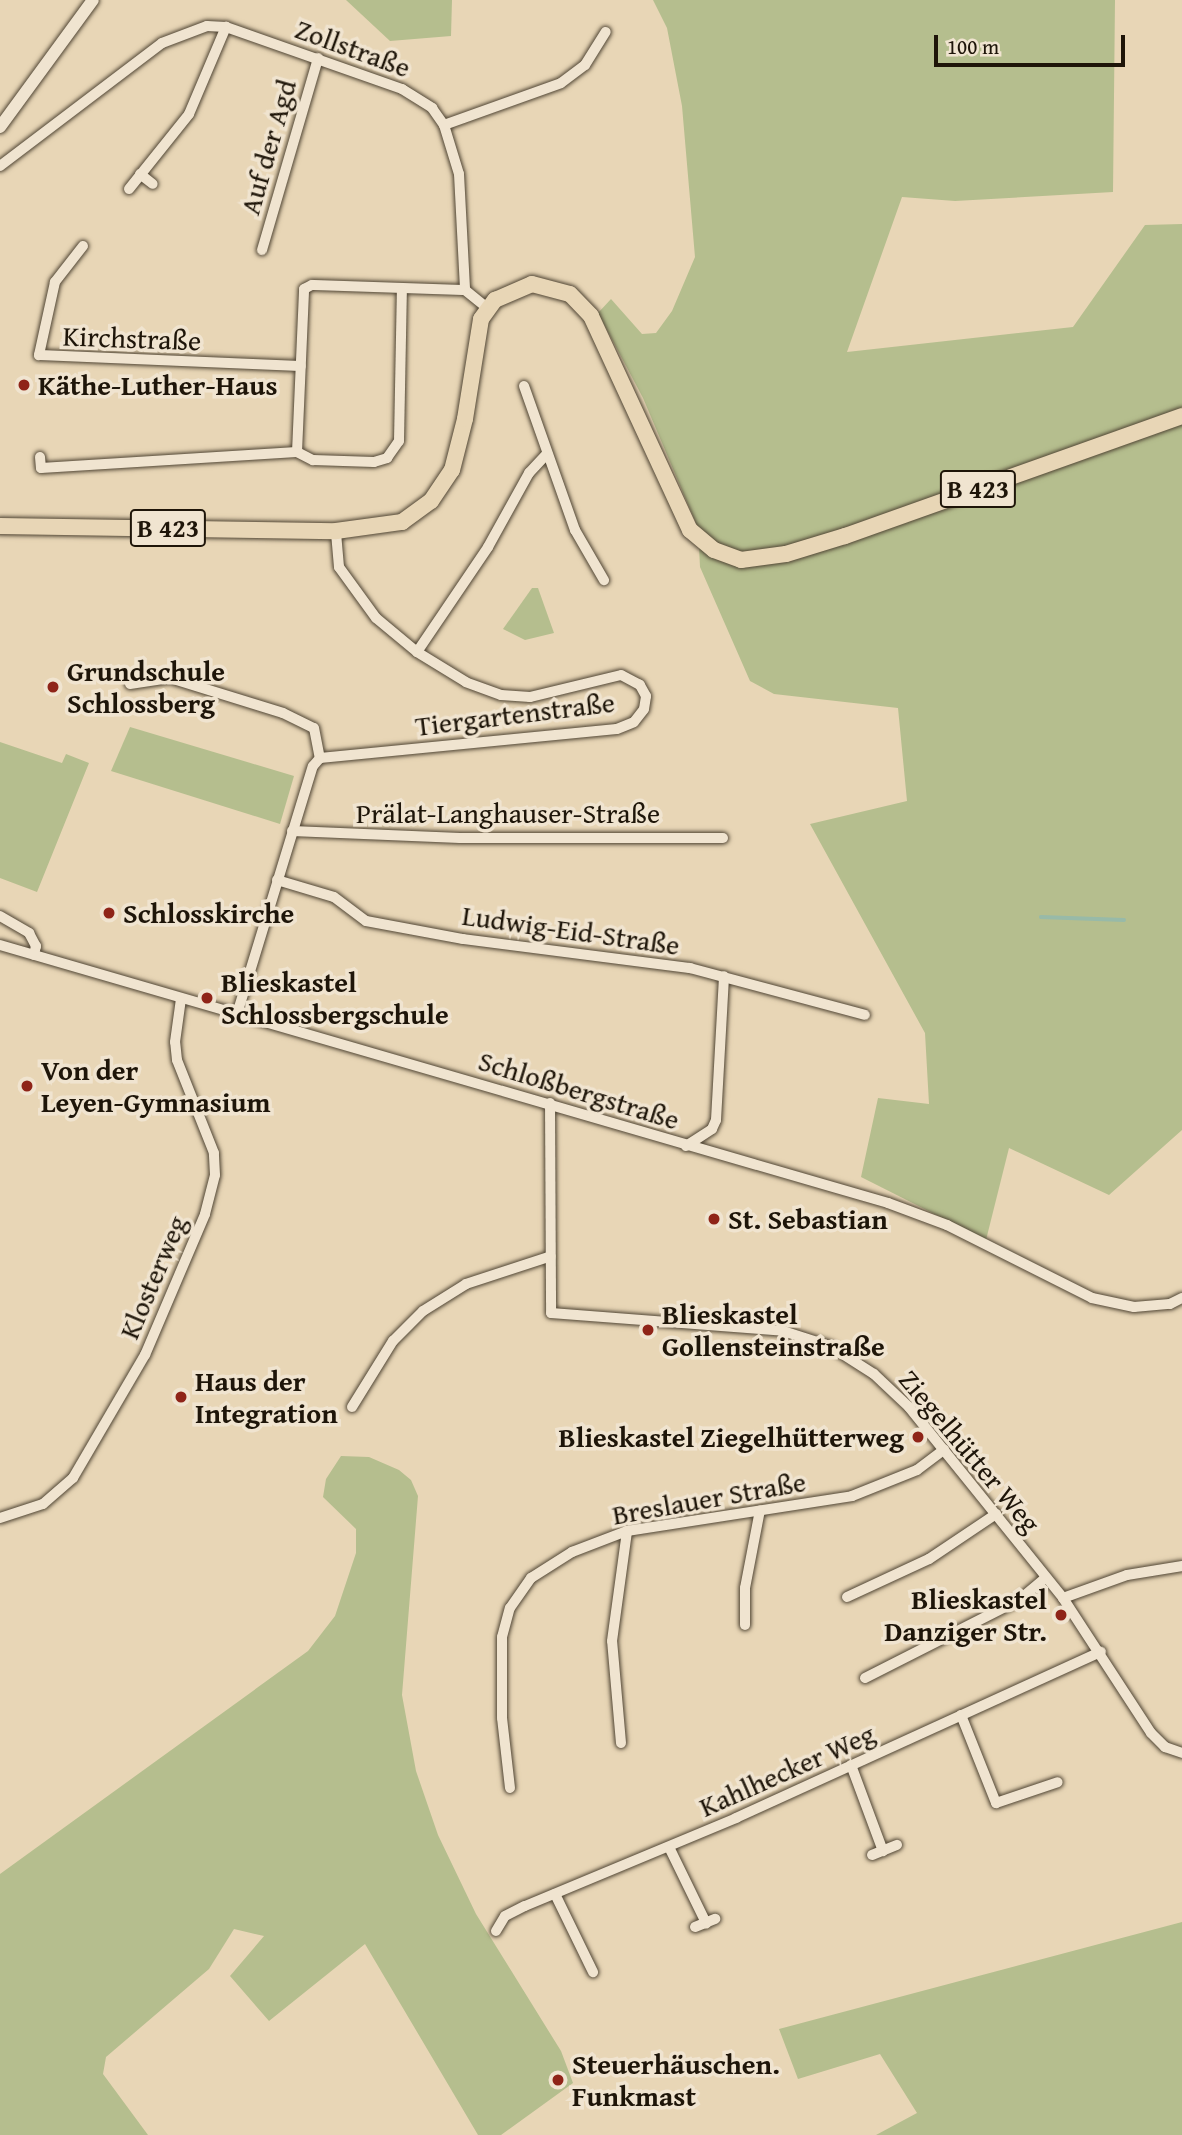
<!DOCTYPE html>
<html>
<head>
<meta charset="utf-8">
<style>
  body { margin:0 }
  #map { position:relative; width:1182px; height:2135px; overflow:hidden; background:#e8d6b6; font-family:"Gentium Book Plus",serif }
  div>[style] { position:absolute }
  .green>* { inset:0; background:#b5be8e }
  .stream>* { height:3.5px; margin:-1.75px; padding:0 1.75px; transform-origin:1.75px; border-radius:1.75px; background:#98baa8 }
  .roads { filter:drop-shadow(0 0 2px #504534) drop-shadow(0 0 2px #504534) }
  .minor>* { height:10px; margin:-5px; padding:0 5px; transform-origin:5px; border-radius:5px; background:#f0e4d0 }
  .tertiary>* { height:12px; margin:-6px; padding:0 6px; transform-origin:6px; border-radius:6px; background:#f0e4d0 }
  .primary>* { height:16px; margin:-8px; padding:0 8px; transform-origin:8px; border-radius:8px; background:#e8d6b6 }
  .dots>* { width:19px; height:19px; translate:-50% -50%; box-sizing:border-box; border:4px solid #f0e4d0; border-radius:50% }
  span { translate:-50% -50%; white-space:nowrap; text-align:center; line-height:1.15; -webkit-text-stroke:7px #f0e4d0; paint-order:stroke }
  .shield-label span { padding:2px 5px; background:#f0e4d0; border:2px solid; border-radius:5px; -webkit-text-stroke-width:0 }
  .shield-label { font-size:26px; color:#1e1509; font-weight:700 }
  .street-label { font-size:28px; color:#1e1509 }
  .poi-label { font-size:28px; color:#1e1509; font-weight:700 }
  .left { translate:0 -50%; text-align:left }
  .right { translate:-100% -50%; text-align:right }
  .scale { position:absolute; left:934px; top:35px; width:191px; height:32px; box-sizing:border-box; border:4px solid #1e1509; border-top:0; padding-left:9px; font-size:21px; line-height:24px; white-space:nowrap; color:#1e1509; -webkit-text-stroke:5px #f0e4d0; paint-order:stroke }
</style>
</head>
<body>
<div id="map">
  <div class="green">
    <div style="clip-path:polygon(346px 0,452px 0,451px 36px,390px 41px)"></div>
    <div style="clip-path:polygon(653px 0,1115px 0,1113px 192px,955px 201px,902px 197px,847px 352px,1073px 327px,1145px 225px,1182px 224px,1182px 1130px,1109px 1195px,1009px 1148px,986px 1240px,861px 1177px,878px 1098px,929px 1104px,925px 1033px,810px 824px,907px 801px,898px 708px,774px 694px,750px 681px,700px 567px,698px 528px,643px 398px,598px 313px,611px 299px,642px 334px,656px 333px,672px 311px,695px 257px,682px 106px,667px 28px)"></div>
    <div style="clip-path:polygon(532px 588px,538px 588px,554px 633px,525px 640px,503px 629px)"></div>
    <div style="clip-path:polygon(130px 727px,294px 776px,280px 824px,111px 771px)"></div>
    <div style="clip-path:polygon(0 742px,62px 763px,66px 754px,89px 763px,37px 892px,0 878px)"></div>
    <div style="clip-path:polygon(341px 1456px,369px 1457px,399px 1470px,411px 1480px,418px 1496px,402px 1695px,416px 1771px,438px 1835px,476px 1914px,561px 2051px,573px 2083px,501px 2135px,478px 2135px,365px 1944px,269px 2021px,230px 1976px,264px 1936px,234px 1929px,209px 1969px,106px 2057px,103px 2074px,148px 2135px,0 2135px,0 1874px,308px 1651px,335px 1616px,356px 1553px,356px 1529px,323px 1497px,326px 1479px)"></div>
    <div style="clip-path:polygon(1182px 1922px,1182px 2135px,876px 2135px,917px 2113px,880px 2054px,798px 2079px,779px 2029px)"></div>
  </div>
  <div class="stream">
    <div style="left:1041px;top:917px;width:83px;rotate:2.1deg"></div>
  </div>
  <div class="roads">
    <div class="minor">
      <div style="left:444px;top:125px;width:124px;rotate:-19.7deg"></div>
      <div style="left:561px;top:83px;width:30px;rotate:-37deg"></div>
      <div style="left:585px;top:65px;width:39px;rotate:-58deg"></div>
      <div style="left:0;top:166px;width:203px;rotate:-37.2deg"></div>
      <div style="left:162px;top:43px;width:48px;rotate:-20.7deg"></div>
      <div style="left:207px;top:26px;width:19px;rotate:3deg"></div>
      <div style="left:226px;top:27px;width:187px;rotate:19.4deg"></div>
      <div style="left:402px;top:89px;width:36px;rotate:32deg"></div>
      <div style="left:432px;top:108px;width:21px;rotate:55deg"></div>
      <div style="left:444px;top:125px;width:51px;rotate:73deg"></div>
      <div style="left:459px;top:174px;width:116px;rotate:87deg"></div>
      <div style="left:465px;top:290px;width:28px;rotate:39deg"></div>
      <div style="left:140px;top:174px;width:16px;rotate:38deg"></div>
      <div style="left:129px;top:189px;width:96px;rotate:-51.3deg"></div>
      <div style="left:189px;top:114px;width:95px;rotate:-67deg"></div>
      <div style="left:83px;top:246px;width:46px;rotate:127.9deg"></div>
      <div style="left:55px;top:282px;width:75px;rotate:102.4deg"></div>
      <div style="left:39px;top:355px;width:262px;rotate:2.4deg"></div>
      <div style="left:262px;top:250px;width:200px;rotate:-73.7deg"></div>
      <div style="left:524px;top:386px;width:153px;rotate:70.5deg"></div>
      <div style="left:575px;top:530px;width:58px;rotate:59.9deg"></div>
      <div style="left:297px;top:452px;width:163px;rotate:-87.5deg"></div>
      <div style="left:304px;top:289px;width:9px;rotate:-27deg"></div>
      <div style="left:312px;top:285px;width:153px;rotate:1.9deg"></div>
      <div style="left:40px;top:457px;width:11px;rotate:85deg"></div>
      <div style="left:41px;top:468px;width:256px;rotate:-3.6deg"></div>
      <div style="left:297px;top:452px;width:18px;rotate:27deg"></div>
      <div style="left:313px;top:460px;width:61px;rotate:1.9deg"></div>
      <div style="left:374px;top:462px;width:14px;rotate:-17deg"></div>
      <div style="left:387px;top:458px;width:21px;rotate:-55deg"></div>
      <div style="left:399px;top:441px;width:151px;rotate:-88.9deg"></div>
      <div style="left:417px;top:652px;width:127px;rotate:-55.9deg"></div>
      <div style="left:488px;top:547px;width:85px;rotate:-61deg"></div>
      <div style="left:529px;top:473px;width:25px;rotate:-47deg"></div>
      <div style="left:130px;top:684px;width:40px;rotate:-8.5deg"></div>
      <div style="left:170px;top:678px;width:118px;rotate:17.2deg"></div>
      <div style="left:283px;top:713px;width:34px;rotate:26deg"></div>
      <div style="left:314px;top:728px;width:31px;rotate:79deg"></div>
      <div style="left:292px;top:831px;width:168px;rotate:2.4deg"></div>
      <div style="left:460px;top:838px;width:263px"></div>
      <div style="left:277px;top:880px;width:59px;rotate:16.6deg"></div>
      <div style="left:334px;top:897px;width:40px;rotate:37deg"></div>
      <div style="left:366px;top:921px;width:99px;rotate:10.5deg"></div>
      <div style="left:463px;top:939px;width:229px;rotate:7.3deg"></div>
      <div style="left:690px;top:968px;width:181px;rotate:15deg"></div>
      <div style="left:0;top:916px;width:34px;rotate:30deg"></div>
      <div style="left:29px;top:933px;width:15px;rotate:62deg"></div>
      <div style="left:36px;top:946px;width:9px;rotate:103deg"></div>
      <div style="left:0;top:945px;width:925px;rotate:16.2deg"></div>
      <div style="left:888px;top:1203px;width:63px;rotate:20.4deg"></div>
      <div style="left:947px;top:1225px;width:162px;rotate:26.7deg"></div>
      <div style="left:1092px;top:1298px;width:43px;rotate:12.1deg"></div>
      <div style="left:1134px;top:1307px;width:36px;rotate:-5deg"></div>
      <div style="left:1170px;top:1304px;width:13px;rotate:-27deg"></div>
      <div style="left:237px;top:1014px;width:259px;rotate:-73deg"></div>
      <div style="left:313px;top:766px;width:11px;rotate:-49deg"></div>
      <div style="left:320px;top:758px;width:298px;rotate:-5.6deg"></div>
      <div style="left:617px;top:729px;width:18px;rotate:-22deg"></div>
      <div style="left:634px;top:722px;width:16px;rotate:-52deg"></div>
      <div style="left:644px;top:709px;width:13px;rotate:-81deg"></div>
      <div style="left:646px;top:696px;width:13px;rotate:-119deg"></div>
      <div style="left:640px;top:685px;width:21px;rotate:-152deg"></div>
      <div style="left:621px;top:675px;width:94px;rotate:166.4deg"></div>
      <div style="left:530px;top:697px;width:29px;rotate:-176deg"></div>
      <div style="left:501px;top:695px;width:37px;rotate:-160deg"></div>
      <div style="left:466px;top:682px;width:57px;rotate:-148.5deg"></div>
      <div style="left:417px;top:652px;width:53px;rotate:-140.3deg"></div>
      <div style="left:376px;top:618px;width:63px;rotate:-126deg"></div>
      <div style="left:339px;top:567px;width:36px;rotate:-95deg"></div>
      <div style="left:550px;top:1103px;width:210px;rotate:89.7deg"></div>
      <div style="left:551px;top:1313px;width:233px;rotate:4.4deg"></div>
      <div style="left:783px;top:1331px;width:49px;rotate:17.7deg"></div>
      <div style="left:830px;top:1346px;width:52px;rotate:32.5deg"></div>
      <div style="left:874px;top:1374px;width:48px;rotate:43.3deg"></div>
      <div style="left:909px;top:1407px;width:245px;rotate:51.1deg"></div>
      <div style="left:1063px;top:1598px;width:161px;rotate:56.9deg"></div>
      <div style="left:1151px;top:1733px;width:20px;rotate:45deg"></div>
      <div style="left:1165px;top:1747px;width:18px;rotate:19deg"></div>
      <div style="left:686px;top:1146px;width:31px;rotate:-33deg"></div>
      <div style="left:712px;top:1129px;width:10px;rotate:-66deg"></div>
      <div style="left:716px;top:1120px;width:144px;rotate:-86.8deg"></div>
      <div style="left:352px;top:1407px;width:78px;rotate:-58.2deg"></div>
      <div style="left:393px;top:1341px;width:42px;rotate:-45deg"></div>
      <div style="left:423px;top:1311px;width:51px;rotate:-32.1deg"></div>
      <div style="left:466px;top:1284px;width:89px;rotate:-18.2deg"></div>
      <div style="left:0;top:1518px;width:45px;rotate:-18deg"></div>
      <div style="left:43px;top:1504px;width:40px;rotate:-41deg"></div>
      <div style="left:73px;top:1478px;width:143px;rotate:-59.7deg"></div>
      <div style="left:145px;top:1355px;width:153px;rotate:-66.9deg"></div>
      <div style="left:205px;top:1214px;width:40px;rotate:-75.6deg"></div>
      <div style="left:215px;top:1175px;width:22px;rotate:-93deg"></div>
      <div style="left:214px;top:1153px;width:100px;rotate:-111.7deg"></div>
      <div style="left:177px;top:1060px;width:18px;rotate:-96deg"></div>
      <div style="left:175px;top:1042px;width:43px;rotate:-82.1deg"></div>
      <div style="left:847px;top:1597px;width:90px;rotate:-24.9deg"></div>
      <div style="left:929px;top:1559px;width:81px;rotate:-33.9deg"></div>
      <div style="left:1063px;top:1598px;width:68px;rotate:-19.8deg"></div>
      <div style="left:1127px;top:1575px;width:56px;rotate:-9.3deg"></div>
      <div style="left:745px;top:1625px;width:37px;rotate:-90deg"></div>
      <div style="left:745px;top:1588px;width:79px;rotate:-79.1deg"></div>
      <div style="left:865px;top:1678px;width:173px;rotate:-26.9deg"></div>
      <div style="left:1019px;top:1600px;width:35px;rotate:-40deg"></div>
      <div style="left:961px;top:1715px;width:95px;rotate:68.3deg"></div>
      <div style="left:996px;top:1803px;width:65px;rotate:-18.7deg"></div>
      <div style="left:621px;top:1743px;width:102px;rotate:-95deg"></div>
      <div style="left:612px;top:1641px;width:111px;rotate:-82.2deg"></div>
      <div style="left:851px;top:1765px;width:92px;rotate:69.6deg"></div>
      <div style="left:510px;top:1788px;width:70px;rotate:-96.5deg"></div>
      <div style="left:502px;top:1718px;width:81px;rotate:-90deg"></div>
      <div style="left:502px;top:1637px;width:30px;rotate:-75deg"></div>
      <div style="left:510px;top:1608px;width:37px;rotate:-55deg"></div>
      <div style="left:531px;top:1578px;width:49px;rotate:-32.4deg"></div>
      <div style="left:572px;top:1552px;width:59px;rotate:-20.9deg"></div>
      <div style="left:627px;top:1531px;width:228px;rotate:-8.8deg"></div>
      <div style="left:852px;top:1496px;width:70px;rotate:-21.8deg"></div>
      <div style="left:917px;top:1470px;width:34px;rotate:-37deg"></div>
      <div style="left:669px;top:1847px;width:85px;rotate:64deg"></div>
      <div style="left:872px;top:1855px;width:27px;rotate:-22deg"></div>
      <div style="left:555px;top:1894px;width:87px;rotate:64deg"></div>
      <div style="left:695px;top:1927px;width:22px;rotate:-22deg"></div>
      <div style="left:496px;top:1931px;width:17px;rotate:-59deg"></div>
      <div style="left:505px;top:1916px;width:22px;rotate:-27deg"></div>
      <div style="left:525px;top:1906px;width:229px;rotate:-22.6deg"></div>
      <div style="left:736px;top:1818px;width:401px;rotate:-24.5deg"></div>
    </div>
    <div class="tertiary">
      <div style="left:0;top:127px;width:157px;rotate:-53.8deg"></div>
    </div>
    <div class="primary">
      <div style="left:0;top:526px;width:336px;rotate:0.9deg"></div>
      <div style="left:336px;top:531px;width:67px;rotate:-7.8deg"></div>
      <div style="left:402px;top:522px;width:36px;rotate:-36deg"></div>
      <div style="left:431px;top:501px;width:37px;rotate:-56deg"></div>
      <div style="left:452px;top:470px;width:53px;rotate:-75.7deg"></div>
      <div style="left:465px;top:419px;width:101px;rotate:-80.9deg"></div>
      <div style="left:481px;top:319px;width:24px;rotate:-54deg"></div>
      <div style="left:495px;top:300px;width:40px;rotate:-23.4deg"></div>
      <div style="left:532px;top:284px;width:39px;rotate:15deg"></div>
      <div style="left:570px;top:294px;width:30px;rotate:46deg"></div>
      <div style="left:591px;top:316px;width:236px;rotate:65.2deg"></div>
      <div style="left:690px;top:530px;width:31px;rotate:40deg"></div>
      <div style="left:714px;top:550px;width:29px;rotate:20deg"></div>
      <div style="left:741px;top:560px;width:45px;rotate:-7.6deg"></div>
      <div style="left:786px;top:554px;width:62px;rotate:-17deg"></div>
      <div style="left:845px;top:536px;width:358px;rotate:-19.6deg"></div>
    </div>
  </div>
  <div class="dots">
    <div style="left:24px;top:385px;background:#8f2418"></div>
    <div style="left:53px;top:687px;background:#8f2418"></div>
    <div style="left:109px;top:913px;background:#8f2418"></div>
    <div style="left:207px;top:998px;background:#8f2418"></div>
    <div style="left:27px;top:1086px;background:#8f2418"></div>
    <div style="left:714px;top:1219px;background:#8f2418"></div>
    <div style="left:648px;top:1330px;background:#8f2418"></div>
    <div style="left:181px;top:1397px;background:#8f2418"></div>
    <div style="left:918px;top:1437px;background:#8f2418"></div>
    <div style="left:1061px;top:1615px;background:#8f2418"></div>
    <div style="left:558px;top:2080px;background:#8f2418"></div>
  </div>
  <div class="shield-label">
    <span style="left:978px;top:489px">B 423</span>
    <span style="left:168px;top:528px">B 423</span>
  </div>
  <div class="street-label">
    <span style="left:353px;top:48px;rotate:20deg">Zollstraße</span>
    <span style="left:268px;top:147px;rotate:-74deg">Auf der Agd</span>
    <span style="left:132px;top:338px;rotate:2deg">Kirchstraße</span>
    <span style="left:515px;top:714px;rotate:-7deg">Tiergartenstraße</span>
    <span style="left:508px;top:813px">Prälat-Langhauser-Straße</span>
    <span style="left:571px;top:930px;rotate:8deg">Ludwig-Eid-Straße</span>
    <span style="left:579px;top:1090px;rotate:17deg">Schloßbergstraße</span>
    <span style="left:153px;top:1277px;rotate:-67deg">Klosterweg</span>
    <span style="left:970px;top:1451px;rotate:50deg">Ziegelhütter Weg</span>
    <span style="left:709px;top:1498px;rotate:-10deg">Breslauer Straße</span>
    <span style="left:787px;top:1770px;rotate:-24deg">Kahlhecker Weg</span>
  </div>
  <div class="poi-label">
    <span class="left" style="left:38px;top:385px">Käthe-Luther-Haus</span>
    <span class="left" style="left:67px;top:687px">Grundschule<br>Schlossberg</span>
    <span class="left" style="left:123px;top:913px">Schlosskirche</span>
    <span class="left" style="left:221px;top:998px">Blieskastel<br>Schlossbergschule</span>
    <span class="left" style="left:41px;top:1086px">Von der<br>Leyen-Gymnasium</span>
    <span class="left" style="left:728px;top:1219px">St. Sebastian</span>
    <span class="left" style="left:662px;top:1330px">Blieskastel<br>Gollensteinstraße</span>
    <span class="left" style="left:195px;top:1397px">Haus der<br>Integration</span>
    <span class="right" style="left:904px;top:1437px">Blieskastel Ziegelhütterweg</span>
    <span class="right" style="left:1047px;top:1615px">Blieskastel<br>Danziger Str.</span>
    <span class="left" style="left:572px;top:2080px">Steuerhäuschen.<br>Funkmast</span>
  </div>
  <div class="scale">100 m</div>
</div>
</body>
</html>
